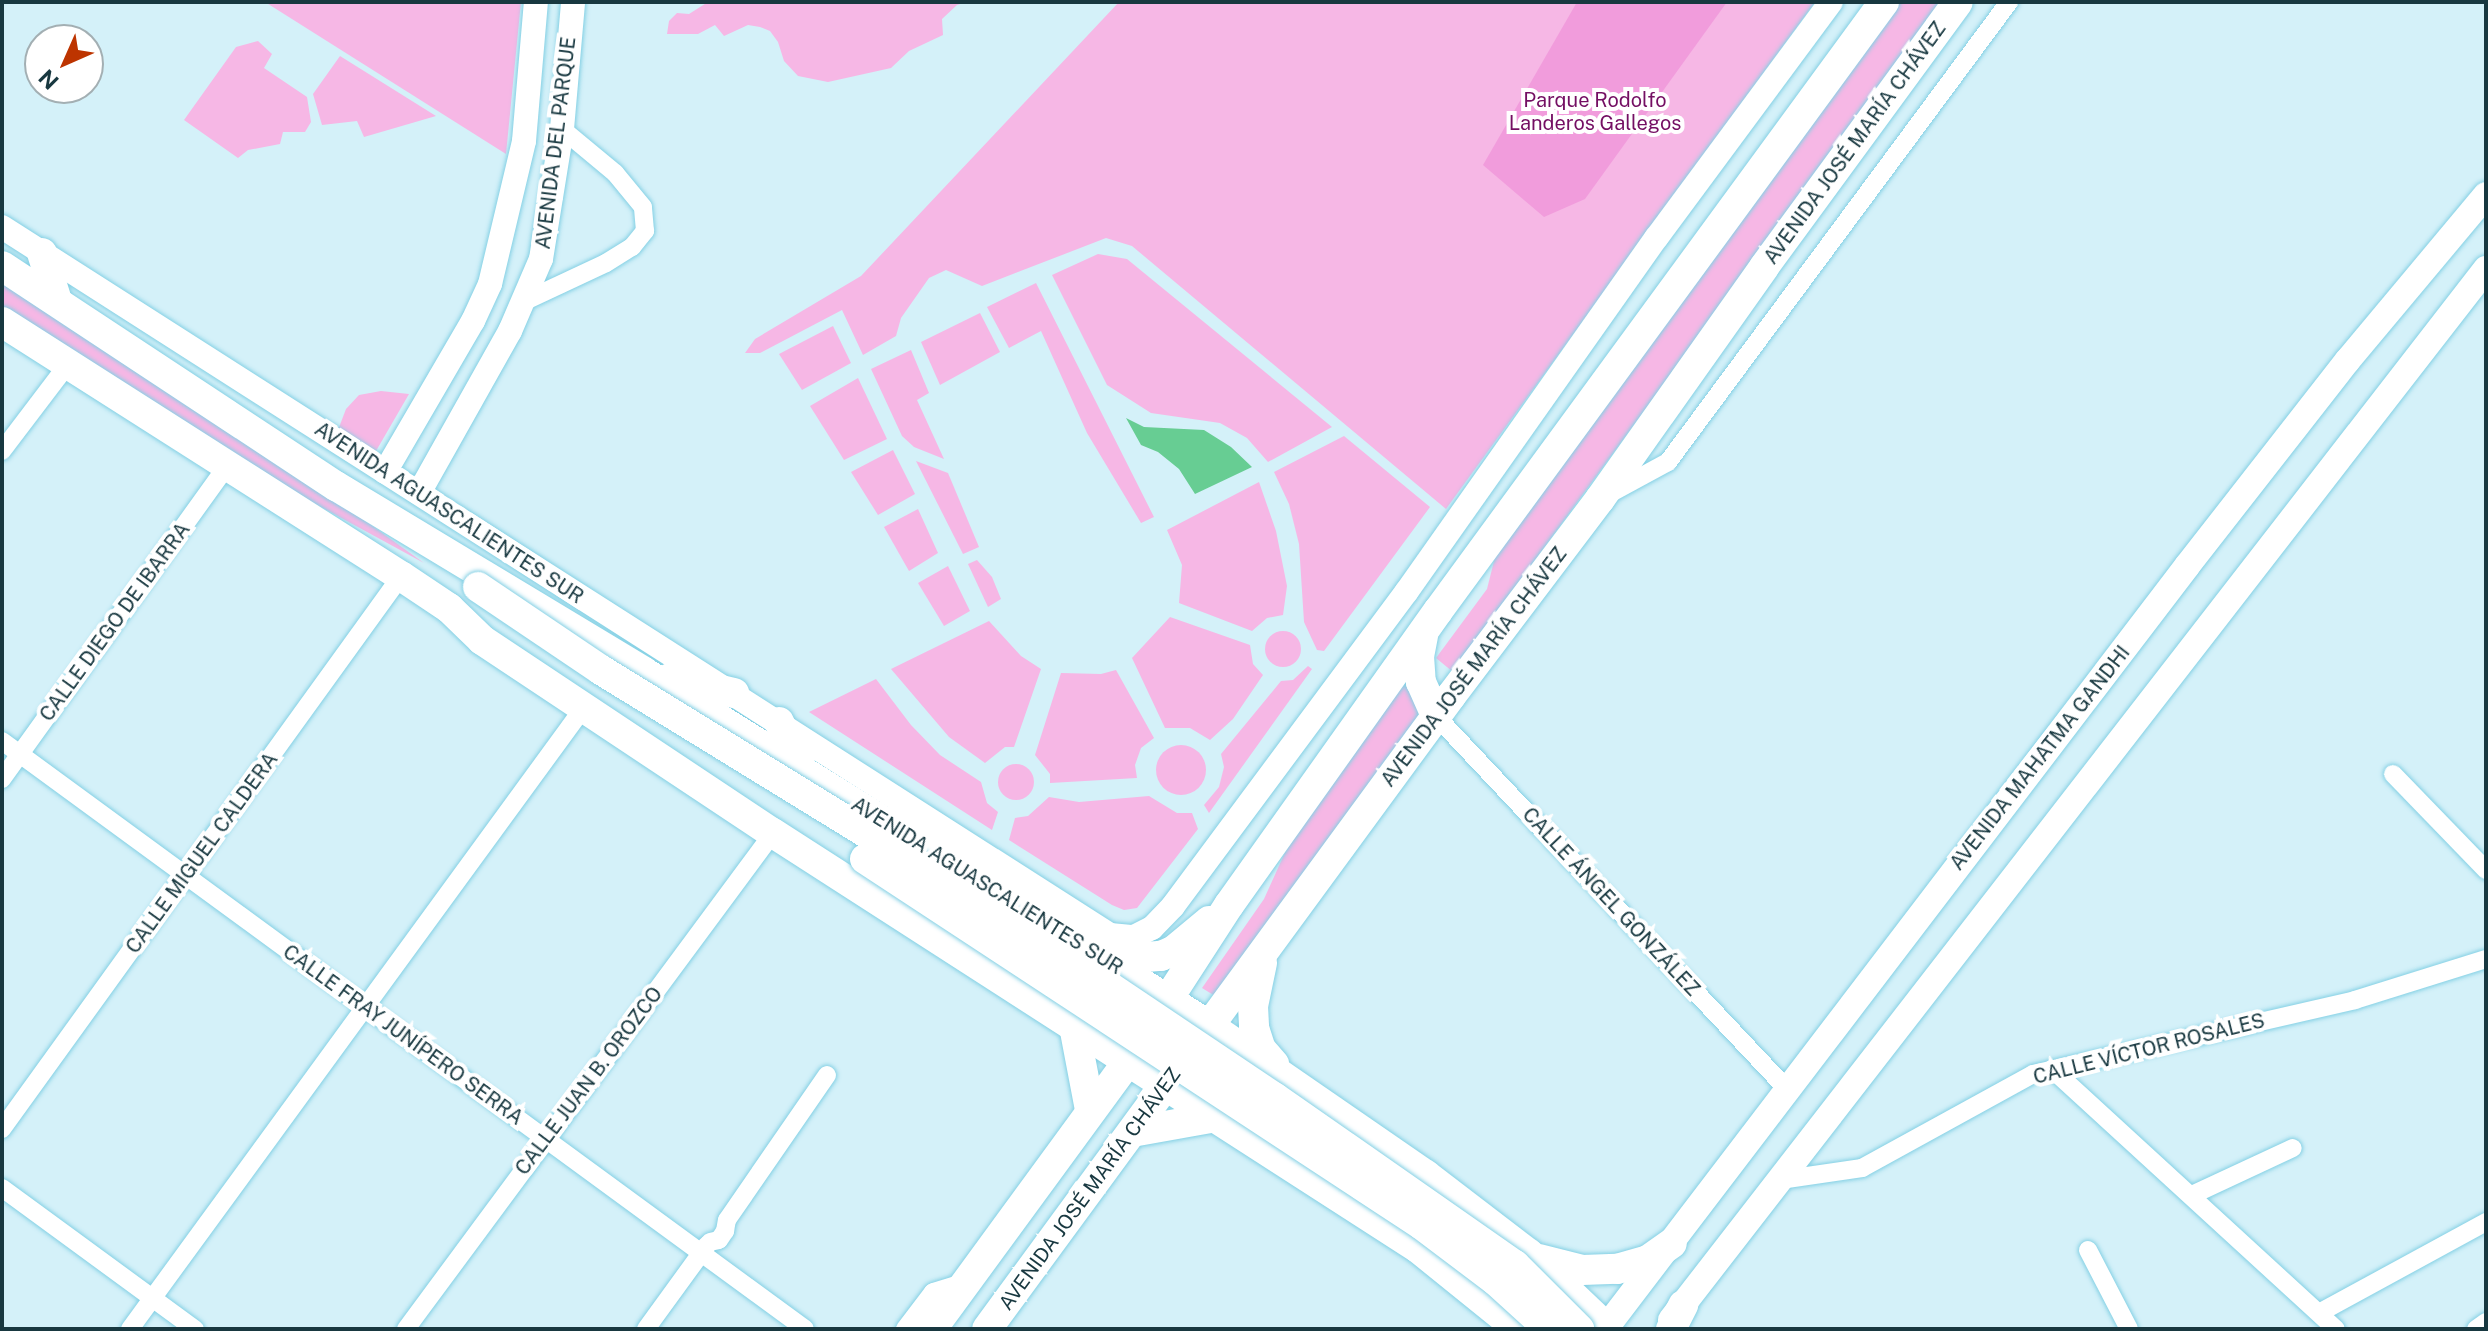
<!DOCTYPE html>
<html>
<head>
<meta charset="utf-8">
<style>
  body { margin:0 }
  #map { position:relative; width:2488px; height:1331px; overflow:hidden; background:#d4f1f9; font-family:"Public Sans",sans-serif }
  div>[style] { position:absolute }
  .green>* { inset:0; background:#f6b7e5 }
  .round { border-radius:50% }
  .forest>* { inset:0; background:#f19cdc }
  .water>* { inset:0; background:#67cd93 }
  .roads { filter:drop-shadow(0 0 2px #84d0e4) drop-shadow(0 0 2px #84d0e4) }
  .minor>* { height:18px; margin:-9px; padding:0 9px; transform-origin:9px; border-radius:9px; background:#fff }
  .tertiary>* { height:24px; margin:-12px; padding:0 12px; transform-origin:12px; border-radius:12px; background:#fff }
  .secondary>* { height:26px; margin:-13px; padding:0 13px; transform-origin:13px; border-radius:13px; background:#fff }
  .primary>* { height:30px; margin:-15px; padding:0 15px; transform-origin:15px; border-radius:15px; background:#fff }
  .bridges { filter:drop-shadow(0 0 2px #84d0e4) drop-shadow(0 0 2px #84d0e4) }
  .primary-bridge>* { height:30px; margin:-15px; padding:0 15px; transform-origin:15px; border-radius:15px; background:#fff }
  span { translate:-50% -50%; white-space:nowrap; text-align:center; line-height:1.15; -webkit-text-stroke:8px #fff; paint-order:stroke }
  .park-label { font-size:20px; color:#740f63 }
  .street-label { font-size:20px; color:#183840 }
  .frame { position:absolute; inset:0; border:4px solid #183840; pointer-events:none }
  .north { position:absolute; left:24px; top:24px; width:80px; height:80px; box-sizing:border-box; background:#fff; border:2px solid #a3afb3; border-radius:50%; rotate:225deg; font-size:22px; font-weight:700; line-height:32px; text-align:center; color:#183840 }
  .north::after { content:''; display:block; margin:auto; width:28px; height:36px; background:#bd3400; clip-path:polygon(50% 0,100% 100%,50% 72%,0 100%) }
</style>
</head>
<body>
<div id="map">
  <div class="green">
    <div style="clip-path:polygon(265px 2px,521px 2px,506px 154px)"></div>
    <div style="clip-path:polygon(708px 2px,967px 2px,957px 5px,942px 19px,943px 35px,909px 51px,891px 68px,828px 82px,798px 76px,784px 61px,778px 42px,770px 31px,760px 27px,748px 25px,724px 36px,715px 25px,698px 34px,667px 34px,669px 21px,677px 13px,689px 14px)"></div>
    <div style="clip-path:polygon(1119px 2px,1815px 2px,1446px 509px,1132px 246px,1106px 238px,982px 286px,946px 270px,929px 278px,901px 318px,896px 336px,863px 355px,842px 310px,760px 353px,745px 353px,755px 339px,861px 276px)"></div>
    <div style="clip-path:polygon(1889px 2px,1943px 2px,1453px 672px,1436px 658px,1487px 589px,1501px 533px)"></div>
    <div style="clip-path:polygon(258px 41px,272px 54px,264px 68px,307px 97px,311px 122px,305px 132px,283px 132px,280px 144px,248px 150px,238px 158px,184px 120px,236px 47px)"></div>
    <div style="clip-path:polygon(340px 56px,436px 116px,364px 137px,357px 121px,322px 125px,313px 94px)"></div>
    <div style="clip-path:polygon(1098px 254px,1127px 259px,1332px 427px,1268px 462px,1247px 438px,1220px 423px,1151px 413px,1107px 385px,1052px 275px)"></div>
    <div style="clip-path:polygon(2px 281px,279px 459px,424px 563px,266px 477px,2px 309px)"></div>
    <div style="clip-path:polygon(1036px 283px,1154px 517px,1141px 523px,1087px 433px,1041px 331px,1009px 348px,987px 307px)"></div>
    <div style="clip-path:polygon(980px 313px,1000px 352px,940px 385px,921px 342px)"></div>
    <div style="clip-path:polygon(833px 326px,851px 363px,802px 390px,779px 354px)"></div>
    <div style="clip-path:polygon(911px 350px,929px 393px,917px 400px,944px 459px,914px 447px,902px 436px,871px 369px)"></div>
    <div style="clip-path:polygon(858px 378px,887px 439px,844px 460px,810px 406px)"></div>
    <div style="clip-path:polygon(381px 391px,409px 394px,376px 451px,338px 430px,346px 409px,359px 395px)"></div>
    <div style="clip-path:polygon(1344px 436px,1430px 507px,1324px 651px,1317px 650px,1304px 622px,1299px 544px,1289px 504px,1274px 472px)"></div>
    <div style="clip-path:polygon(893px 450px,915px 494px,878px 515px,851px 472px)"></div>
    <div style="clip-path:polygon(916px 461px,948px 473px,979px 547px,963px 554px)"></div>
    <div style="clip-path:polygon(1259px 482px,1276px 531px,1287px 586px,1283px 615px,1267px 618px,1252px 631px,1179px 603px,1182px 565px,1167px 530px)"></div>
    <div style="clip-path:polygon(918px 509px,938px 553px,909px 571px,884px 527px)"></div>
    <div style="clip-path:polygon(977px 560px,992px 577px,1001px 599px,988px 607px,968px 564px)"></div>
    <div style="clip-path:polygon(948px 566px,970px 611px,944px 626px,918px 583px)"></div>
    <div style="clip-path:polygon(1170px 617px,1250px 645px,1253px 664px,1263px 675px,1233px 719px,1210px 740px,1190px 728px,1165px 728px,1132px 658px)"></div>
    <div style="clip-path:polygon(989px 621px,1021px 656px,1041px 669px,1014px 747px,1005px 747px,985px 763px,949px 737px,891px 669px)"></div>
    <div class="round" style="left:1265px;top:631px;width:36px;height:36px"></div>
    <div style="clip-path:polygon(1308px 666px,1312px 669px,1209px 813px,1204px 805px,1219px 787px,1224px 767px,1221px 754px,1281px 681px,1293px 680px)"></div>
    <div style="clip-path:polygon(1401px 669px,1426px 721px,1220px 999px,1202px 988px,1264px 899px,1310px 797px)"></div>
    <div style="clip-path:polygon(1116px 670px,1154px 738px,1141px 748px,1135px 765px,1137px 778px,1050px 783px,1050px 774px,1035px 755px,1061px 673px,1101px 674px)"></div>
    <div style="clip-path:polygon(876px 679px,911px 725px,940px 755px,981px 782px,987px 803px,998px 812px,992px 830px,809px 712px)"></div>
    <div class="round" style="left:1156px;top:745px;width:50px;height:50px"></div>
    <div class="round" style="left:998px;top:764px;width:36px;height:36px"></div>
    <div style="clip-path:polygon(1149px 796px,1177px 813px,1192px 813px,1198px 829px,1137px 908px,1124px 910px,1112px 905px,1009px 840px,1015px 818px,1028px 816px,1049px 797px,1079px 802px)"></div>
  </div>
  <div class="forest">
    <div style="clip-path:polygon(1577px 2px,1727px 2px,1585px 199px,1544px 217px,1483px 165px)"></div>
  </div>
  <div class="water">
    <div style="clip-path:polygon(1126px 418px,1144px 427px,1204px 430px,1231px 447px,1252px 467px,1195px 494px,1179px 469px,1158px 452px,1141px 445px)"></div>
  </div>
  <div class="roads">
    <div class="minor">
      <div style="left:525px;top:301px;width:89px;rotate:-25.1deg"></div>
      <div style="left:606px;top:263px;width:31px;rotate:-32deg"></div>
      <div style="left:632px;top:247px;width:21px;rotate:-51deg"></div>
      <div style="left:645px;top:231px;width:24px;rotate:-95deg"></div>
      <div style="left:643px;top:207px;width:44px;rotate:-129.5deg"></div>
      <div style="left:615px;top:173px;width:69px;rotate:-140.3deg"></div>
      <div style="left:2px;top:451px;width:109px;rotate:-52.8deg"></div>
      <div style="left:1609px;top:494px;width:67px;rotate:-28.5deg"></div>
      <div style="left:1668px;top:462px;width:573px;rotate:-53.45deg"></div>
      <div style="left:1436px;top:716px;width:511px;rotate:46.75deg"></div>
      <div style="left:2px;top:741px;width:995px;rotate:36.21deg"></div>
      <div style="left:2393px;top:774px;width:134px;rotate:45.9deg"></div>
      <div style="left:2px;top:779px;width:387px;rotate:-54.3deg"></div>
      <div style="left:2052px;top:1069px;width:385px;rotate:42.5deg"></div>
      <div style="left:2px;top:1129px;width:682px;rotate:-54.19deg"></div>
      <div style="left:1780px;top:1180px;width:83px;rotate:-8.3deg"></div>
      <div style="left:1862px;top:1168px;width:195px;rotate:-28.8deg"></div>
      <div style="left:2033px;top:1074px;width:330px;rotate:-12.9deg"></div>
      <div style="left:2355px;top:1000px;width:137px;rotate:-17.4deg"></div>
      <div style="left:2px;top:1188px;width:239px;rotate:36.2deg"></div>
      <div style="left:2192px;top:1195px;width:111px;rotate:-25deg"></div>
      <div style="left:710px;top:1242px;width:9px;rotate:-13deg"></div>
      <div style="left:719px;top:1240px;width:11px;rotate:-56deg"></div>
      <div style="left:725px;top:1231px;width:11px;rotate:-80deg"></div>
      <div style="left:727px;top:1220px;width:176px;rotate:-55.4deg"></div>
      <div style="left:2088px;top:1250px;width:89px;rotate:62.6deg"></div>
      <div style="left:2319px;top:1313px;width:190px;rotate:-28.6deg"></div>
      <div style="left:130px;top:1329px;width:770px;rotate:-53.87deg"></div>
      <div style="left:406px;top:1329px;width:617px;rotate:-53.5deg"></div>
      <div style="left:646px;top:1329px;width:104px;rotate:-54deg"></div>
      <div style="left:905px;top:1329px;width:46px;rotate:-52.9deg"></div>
      <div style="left:933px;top:1292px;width:34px;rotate:-17deg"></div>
      <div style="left:2476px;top:1329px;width:12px;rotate:-35deg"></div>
    </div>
    <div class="tertiary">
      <div style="left:2px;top:227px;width:1315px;rotate:32.58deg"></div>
      <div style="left:1110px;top:935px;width:24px;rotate:5deg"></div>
      <div style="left:1134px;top:937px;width:20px;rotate:-27deg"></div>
      <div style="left:1152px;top:928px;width:30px;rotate:-46deg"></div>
      <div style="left:1173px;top:906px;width:392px;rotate:-53.4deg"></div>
      <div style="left:1407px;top:591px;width:433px;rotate:-54.8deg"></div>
      <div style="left:1657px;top:237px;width:292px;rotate:-53.5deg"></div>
      <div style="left:385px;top:472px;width:175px;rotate:-59.8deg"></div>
      <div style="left:473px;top:321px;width:41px;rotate:-65.3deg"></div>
      <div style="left:490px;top:284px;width:147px;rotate:-76.6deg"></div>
      <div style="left:524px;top:141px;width:140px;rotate:-85.1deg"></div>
      <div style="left:419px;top:493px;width:186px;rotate:-60.7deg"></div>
      <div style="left:510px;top:331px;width:78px;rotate:-66.7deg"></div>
      <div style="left:541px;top:259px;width:132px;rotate:-80.8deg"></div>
      <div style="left:562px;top:129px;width:127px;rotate:-85deg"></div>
    </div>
    <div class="secondary">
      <div style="left:1671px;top:1320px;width:1330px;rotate:-52.21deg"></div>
      <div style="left:1605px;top:1329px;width:960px;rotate:-52.66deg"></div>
      <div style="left:2187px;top:566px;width:261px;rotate:-52deg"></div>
      <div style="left:2348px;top:360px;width:215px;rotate:-50.1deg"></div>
    </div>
    <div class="primary">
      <div style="left:42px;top:253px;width:50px;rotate:72.6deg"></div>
      <div style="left:2px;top:266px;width:400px;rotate:33.4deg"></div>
      <div style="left:336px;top:486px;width:360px;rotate:31.1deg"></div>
      <div style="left:644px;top:672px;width:668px;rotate:32.02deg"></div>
      <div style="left:1210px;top:1026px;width:262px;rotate:34.6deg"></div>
      <div style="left:1426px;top:1175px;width:130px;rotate:37.5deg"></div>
      <div style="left:1529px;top:1254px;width:109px;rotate:43.5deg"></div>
      <div style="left:2px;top:322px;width:473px;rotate:32.5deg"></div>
      <div style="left:401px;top:576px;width:58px;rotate:33.7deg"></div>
      <div style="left:449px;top:608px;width:46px;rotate:44.1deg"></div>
      <div style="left:482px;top:640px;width:349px;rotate:33.6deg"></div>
      <div style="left:773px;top:833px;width:767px;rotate:32.76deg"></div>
      <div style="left:1418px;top:1248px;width:129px;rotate:39deg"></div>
      <div style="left:1423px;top:636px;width:20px;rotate:101deg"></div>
      <div style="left:1419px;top:656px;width:26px;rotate:86deg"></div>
      <div style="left:1421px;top:682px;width:37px;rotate:66deg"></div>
      <div style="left:670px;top:678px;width:66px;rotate:13.2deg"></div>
      <div style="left:779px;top:722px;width:55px;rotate:63.9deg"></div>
      <div style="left:1105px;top:955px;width:19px;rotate:12deg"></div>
      <div style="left:1124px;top:959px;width:37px;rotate:-5deg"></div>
      <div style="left:1161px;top:956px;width:13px;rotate:-23deg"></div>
      <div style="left:1173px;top:951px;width:47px;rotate:-39.8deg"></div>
      <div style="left:1262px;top:963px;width:44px;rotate:101.8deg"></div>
      <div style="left:1253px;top:1006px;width:22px;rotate:87deg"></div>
      <div style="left:1254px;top:1028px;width:22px;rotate:72deg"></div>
      <div style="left:1261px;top:1049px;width:20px;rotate:49deg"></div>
      <div style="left:1074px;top:1026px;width:86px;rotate:79.2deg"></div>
      <div style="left:1132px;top:1132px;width:84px;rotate:-10.2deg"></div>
      <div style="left:1539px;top:1259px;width:44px;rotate:14.3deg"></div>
      <div style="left:1582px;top:1270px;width:35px;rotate:-2deg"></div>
      <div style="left:1617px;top:1269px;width:32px;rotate:-16deg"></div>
      <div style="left:1648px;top:1260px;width:29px;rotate:-35deg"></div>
      <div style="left:932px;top:1329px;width:332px;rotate:-53.8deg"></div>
      <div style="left:1128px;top:1061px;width:186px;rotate:-57.1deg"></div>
      <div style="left:1229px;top:905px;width:361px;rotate:-54.6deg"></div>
      <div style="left:1438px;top:611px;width:755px;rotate:-53.78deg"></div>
      <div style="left:987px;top:1329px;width:785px;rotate:-53.76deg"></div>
      <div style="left:1451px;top:696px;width:247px;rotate:-52.9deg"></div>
      <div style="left:1600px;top:499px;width:284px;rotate:-54.7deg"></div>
      <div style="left:1764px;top:267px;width:328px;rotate:-53.8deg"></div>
      <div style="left:1671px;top:1329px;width:27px;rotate:-63deg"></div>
    </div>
  </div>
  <div class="bridges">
    <div class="primary-bridge">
      <div style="left:478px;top:587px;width:148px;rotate:34deg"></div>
      <div style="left:601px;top:670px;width:508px;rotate:31.56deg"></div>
      <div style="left:1034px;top:936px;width:289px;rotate:33.9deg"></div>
      <div style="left:1274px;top:1097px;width:294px;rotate:34.9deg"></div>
      <div style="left:1515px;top:1265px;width:91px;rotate:45deg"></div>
      <div style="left:865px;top:859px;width:666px;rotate:33.31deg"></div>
      <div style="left:1422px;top:1225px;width:93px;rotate:37.1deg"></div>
      <div style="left:1496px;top:1281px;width:72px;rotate:42.2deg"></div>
    </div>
  </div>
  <div class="park-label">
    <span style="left:1595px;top:112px">Parque Rodolfo<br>Landeros Gallegos</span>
  </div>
  <div class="street-label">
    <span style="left:556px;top:143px;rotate:-83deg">AVENIDA DEL PARQUE</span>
    <span style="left:1855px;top:143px;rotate:-54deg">AVENIDA JOSÉ MARÍA CHÁVEZ</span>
    <span style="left:449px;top:513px;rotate:33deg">AVENIDA AGUASCALIENTES SUR</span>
    <span style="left:115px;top:622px;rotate:-54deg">CALLE DIEGO DE IBARRA</span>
    <span style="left:1474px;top:667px;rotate:-53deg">AVENIDA JOSÉ MARÍA CHÁVEZ</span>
    <span style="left:2040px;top:758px;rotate:-52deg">AVENIDA MAHATMA GANDHI</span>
    <span style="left:202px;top:853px;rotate:-54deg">CALLE MIGUEL CALDERA</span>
    <span style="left:987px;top:886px;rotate:32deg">AVENIDA AGUASCALIENTES SUR</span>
    <span style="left:1611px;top:902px;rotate:47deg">CALLE ÁNGEL GONZÁLEZ</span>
    <span style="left:403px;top:1035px;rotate:36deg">CALLE FRAY JUNÍPERO SERRA</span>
    <span style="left:2149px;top:1049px;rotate:-14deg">CALLE VÍCTOR ROSALES</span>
    <span style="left:589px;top:1081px;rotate:-53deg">CALLE JUAN B. OROZCO</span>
    <span style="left:1090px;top:1189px;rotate:-54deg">AVENIDA JOSÉ MARÍA CHÁVEZ</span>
  </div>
  <div class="frame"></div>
  <div class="north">N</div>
</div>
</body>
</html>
